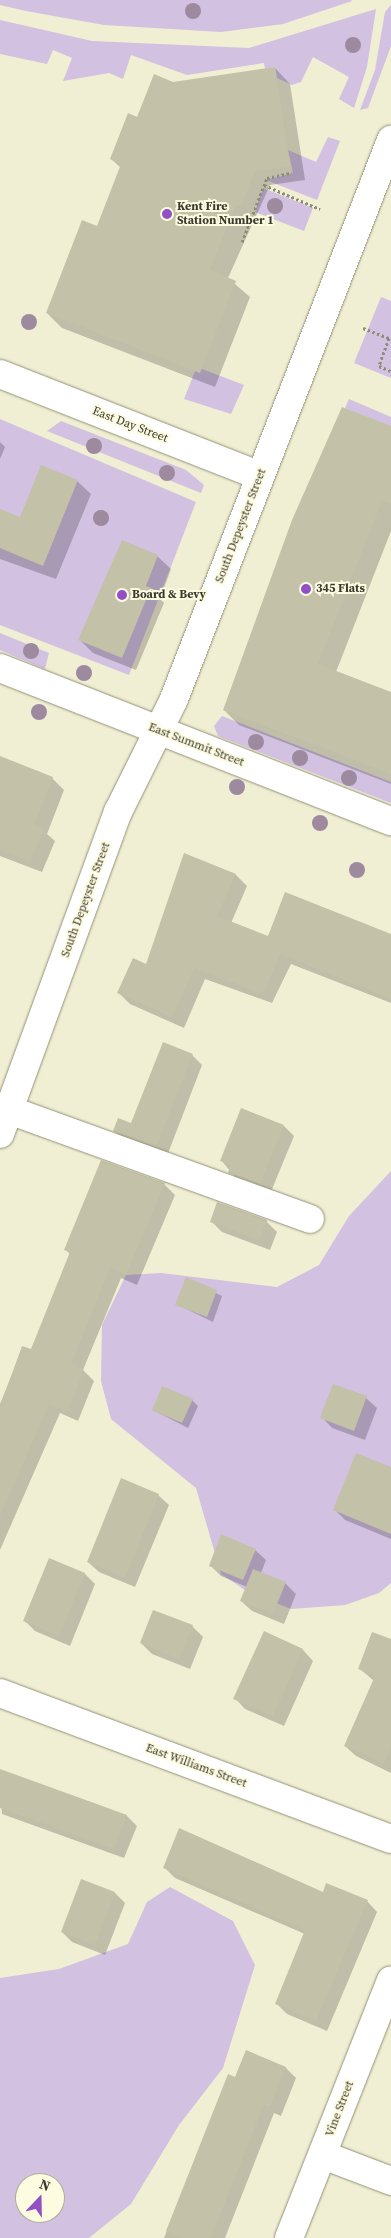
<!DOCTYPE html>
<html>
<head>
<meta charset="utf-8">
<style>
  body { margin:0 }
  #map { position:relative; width:391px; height:2238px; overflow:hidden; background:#f0eed3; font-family:"Source Serif 4",serif }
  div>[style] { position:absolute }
  .green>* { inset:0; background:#d2c1e1 }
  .shadow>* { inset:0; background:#0003 }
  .building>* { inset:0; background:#c3c1a7 }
  .path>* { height:3px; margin-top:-1.5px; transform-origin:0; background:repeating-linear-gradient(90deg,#8d8c79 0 2.5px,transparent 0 5px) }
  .roads { filter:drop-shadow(0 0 1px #939178) drop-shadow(0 0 1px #939178) }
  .minor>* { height:28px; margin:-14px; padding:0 14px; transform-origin:14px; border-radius:14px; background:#fff }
  .trees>* { width:16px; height:16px; margin:-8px; border-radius:50%; background:#9e8a9f }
  .dots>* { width:14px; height:14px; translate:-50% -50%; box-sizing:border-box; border:2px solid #fdfbe0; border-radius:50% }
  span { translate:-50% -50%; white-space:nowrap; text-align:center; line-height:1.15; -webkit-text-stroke:4px #fdfbe0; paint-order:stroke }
  .poi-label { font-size:12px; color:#3a392e; font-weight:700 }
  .left { translate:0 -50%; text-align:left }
  .street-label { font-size:12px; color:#3a392e }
  .north { position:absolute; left:15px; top:2173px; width:50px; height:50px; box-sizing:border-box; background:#fdfbe0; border:1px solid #afad99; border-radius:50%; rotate:21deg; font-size:14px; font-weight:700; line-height:20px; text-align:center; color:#3a392e }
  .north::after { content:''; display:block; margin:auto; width:18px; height:22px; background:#934fc3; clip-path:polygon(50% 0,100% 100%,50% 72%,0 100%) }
</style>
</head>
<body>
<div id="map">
  <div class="green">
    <div style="clip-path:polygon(0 0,351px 0,352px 1px,283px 24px,221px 32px,104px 25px,26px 11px,0 5px)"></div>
    <div style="clip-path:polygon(391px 5px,391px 46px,368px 108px,360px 110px,375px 70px,385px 12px)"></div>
    <div style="clip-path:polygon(376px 9px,367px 67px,354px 108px,339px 99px,349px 77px,313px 57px,301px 82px,292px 85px,277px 78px,275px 67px,265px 69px,264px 63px,187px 75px,131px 55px,123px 79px,109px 73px,63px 81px,72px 58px,53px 50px,47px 64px,0 54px,0 20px,92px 41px,249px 48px)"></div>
    <div style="clip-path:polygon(328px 137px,340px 141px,317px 200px,266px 180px,293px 173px,288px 150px,316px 162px)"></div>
    <div style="clip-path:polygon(263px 188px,313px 208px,304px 231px,255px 212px)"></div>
    <div style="clip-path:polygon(381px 297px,391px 301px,391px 378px,354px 363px)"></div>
    <div style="clip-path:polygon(202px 369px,244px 385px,231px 414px,184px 399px,195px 371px)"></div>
    <div style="clip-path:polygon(349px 399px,391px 417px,391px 431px,345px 408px)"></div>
    <div style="clip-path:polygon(0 419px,196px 502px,129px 675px,0 625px)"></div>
    <div style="clip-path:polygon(61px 421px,186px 470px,204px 485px,201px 493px,47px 431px)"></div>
    <div style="clip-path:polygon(0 633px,49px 653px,45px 669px,0 650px)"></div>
    <div style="clip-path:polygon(222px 716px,391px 782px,391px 803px,218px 736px,214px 726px)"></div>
    <div style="clip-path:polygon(391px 1171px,391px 1583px,379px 1593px,345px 1605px,291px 1609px,248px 1592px,221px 1574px,196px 1488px,111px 1419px,101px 1381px,102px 1325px,126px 1275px,161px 1273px,277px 1287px,319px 1265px,349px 1216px)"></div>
    <div style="clip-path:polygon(evenodd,170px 1887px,233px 1921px,255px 1965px,223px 2068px,179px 2125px,131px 2204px,89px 2238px,0 2238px,0 1978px,59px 1969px,128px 1944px,147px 1902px,170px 1887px,25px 2183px,55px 2183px,55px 2213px,25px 2213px,25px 2183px)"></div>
  </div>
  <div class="shadow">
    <div style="clip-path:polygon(275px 68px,290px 84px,305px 180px,270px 185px,228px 278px,250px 297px,215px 387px,62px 328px,47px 313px,98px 227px,121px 168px,111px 159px,138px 119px)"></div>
    <div style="clip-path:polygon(391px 428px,391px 531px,336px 672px,391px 694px,391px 784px,239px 725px,224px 710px)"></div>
    <div style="clip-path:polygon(0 442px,5px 447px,0 459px)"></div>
    <div style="clip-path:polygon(77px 481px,91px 494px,56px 579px,0 559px,0 510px,21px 519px)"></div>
    <div style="clip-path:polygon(157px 556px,171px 569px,160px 599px,164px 603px,136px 670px,93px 653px,80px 640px)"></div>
    <div style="clip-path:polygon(0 758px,52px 778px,64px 790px,47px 834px,55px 841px,42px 872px,0 856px)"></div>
    <div style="clip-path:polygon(185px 855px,236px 875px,247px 886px,231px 923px,269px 937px,391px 935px,391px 1003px,291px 964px,272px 1003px,205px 979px,184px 1028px,130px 1004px,119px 993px,147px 966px)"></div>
    <div style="clip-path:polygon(192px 1055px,202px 1065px,167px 1156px,125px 1141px,114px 1131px,132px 1125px)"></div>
    <div style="clip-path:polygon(284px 1126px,294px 1136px,270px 1194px,240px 1183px,221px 1160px)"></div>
    <div style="clip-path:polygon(164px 1184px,175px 1195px,137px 1285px,121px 1278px,83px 1370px,94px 1381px,78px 1421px,60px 1413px,0 1550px,0 1404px,23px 1347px,31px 1351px,71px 1255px,65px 1249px)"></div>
    <div style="clip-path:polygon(211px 1221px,266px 1221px,277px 1232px,270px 1250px,222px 1232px)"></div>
    <div style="clip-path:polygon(187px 1279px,222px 1296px,213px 1322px,176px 1304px)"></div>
    <div style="clip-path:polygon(366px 1398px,377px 1408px,365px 1440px,332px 1428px,322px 1417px)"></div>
    <div style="clip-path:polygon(192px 1400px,198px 1406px,188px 1428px,153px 1410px)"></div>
    <div style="clip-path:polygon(391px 1469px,391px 1539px,345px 1520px,335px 1510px)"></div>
    <div style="clip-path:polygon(158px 1495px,169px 1505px,135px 1587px,99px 1572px,88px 1562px)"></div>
    <div style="clip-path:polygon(255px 1550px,266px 1560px,261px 1573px,285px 1583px,296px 1594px,284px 1624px,252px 1611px,241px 1601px,247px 1587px,221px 1576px,210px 1565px)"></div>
    <div style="clip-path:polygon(85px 1574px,95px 1584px,70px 1646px,35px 1631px,24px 1620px)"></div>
    <div style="clip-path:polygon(192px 1626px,203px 1637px,190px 1669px,152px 1654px,141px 1643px)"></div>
    <div style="clip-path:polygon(264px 1633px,303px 1650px,313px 1661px,284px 1726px,245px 1709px,235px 1698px)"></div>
    <div style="clip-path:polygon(391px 1640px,391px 1773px,356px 1756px,345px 1746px,374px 1681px,359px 1668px)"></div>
    <div style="clip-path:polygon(0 1782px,87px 1805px,88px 1801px,127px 1816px,137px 1826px,124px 1858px,2px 1814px)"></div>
    <div style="clip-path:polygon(164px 1867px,367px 1901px,377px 1912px,327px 2031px,287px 2014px,277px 2004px,305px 1934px,175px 1878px)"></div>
    <div style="clip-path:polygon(82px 1880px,115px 1893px,125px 1903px,105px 1955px,72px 1942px,62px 1932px)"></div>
    <div style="clip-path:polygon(246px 2052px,286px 2068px,296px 2078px,281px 2116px,274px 2113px,225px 2238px,164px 2238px,229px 2076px,235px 2078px)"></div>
  </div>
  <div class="building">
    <div style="clip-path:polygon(275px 67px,290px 166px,255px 171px,241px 207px,236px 205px,210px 270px,236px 281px,200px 373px,46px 313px,82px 220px,97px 226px,121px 164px,110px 159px,128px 113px,137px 117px,154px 74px,173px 82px)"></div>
    <div style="clip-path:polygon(342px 407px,391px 426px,391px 504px,382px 501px,318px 664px,391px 692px,391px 774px,223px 710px,292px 520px)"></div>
    <div style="clip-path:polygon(41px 465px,78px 480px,43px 566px,0 548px,0 509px,20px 517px)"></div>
    <div style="clip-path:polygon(122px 540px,158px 555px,146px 586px,151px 588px,122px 658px,78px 640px)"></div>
    <div style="clip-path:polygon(0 756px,53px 777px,34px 825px,44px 829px,30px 862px,0 850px)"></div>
    <div style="clip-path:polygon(184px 853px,236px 874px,217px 916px,268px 936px,285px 892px,391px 934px,391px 999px,280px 954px,265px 990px,260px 993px,194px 968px,172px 1017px,117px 993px,133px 958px,146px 964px)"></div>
    <div style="clip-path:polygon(163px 1042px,193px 1054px,156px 1147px,113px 1131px,118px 1118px,131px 1123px)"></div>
    <div style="clip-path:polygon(241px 1108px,284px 1125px,260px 1184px,228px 1173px,231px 1165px,220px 1161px)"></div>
    <div style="clip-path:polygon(101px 1160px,165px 1183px,126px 1275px,110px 1268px,71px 1364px,84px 1370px,68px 1411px,49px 1404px,0 1516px,0 1407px,22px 1346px,31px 1349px,70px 1252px,64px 1250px)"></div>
    <div style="clip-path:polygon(217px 1202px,267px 1220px,259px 1240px,210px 1222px)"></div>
    <div style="clip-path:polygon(186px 1277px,217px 1290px,207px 1317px,175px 1305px)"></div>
    <div style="clip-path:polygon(333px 1384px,367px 1396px,354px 1431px,320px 1418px)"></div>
    <div style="clip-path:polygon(162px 1386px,193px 1399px,182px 1423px,152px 1410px)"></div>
    <div style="clip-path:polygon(356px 1453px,391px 1467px,391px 1534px,333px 1510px)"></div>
    <div style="clip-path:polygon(121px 1478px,159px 1494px,125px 1578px,87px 1562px)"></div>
    <div style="clip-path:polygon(221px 1534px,256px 1549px,243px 1580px,209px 1566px)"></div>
    <div style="clip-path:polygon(49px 1558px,85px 1573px,59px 1636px,23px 1621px)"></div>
    <div style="clip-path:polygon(253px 1569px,286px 1582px,273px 1614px,240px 1601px)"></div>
    <div style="clip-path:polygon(153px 1610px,193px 1625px,179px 1659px,140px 1643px)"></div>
    <div style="clip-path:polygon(264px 1631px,303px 1649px,273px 1716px,233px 1699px)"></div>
    <div style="clip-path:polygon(372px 1632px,391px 1639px,391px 1748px,384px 1764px,344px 1746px,375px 1676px,358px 1669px)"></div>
    <div style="clip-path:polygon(0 1769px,127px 1815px,114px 1849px,0 1808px)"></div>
    <div style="clip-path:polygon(179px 1828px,323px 1892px,326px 1883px,368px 1900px,316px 2021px,275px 2004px,305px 1930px,163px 1868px)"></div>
    <div style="clip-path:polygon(81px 1879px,115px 1892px,95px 1945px,61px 1932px)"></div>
    <div style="clip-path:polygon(246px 2050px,286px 2067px,270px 2106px,264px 2104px,211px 2238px,183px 2238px,166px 2231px,228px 2074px,235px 2077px)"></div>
  </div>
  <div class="path">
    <div style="left:264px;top:185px;width:61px;rotate:23.2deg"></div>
    <div style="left:242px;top:242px;width:69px;rotate:-68.7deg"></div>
    <div style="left:267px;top:178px;width:25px;rotate:-12deg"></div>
    <div style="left:363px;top:328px;width:30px;rotate:21deg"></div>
    <div style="left:389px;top:338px;width:30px;rotate:110deg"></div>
    <div style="left:379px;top:366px;width:13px;rotate:23deg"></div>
  </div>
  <div class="roads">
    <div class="minor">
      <div style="left:0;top:374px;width:279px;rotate:21.4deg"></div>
      <div style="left:0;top:668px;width:420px;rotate:21.4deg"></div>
      <div style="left:9px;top:1110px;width:320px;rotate:19.9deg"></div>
      <div style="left:0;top:1134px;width:343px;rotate:-69.9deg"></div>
      <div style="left:118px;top:812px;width:126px;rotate:-63.6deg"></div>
      <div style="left:174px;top:699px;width:600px;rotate:-68.78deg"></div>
      <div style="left:0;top:1693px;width:417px;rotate:20.5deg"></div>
      <div style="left:323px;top:2155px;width:73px;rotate:20.9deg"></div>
      <div style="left:289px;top:2238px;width:277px;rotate:-68.4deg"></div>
    </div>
  </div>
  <div class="trees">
    <div style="left:193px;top:11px"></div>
    <div style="left:353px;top:45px"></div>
    <div style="left:275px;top:206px"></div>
    <div style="left:29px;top:322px"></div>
    <div style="left:94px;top:446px"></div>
    <div style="left:167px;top:473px"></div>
    <div style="left:101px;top:518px"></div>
    <div style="left:31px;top:651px"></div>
    <div style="left:84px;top:673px"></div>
    <div style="left:39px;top:712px"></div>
    <div style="left:256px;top:742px"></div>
    <div style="left:300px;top:758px"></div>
    <div style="left:349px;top:778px"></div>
    <div style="left:237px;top:787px"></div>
    <div style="left:320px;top:823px"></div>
    <div style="left:357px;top:870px"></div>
  </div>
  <div class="dots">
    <div style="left:167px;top:214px;background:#934fc3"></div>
    <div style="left:306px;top:589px;background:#934fc3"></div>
    <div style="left:122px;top:595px;background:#934fc3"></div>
  </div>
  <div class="poi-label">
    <span class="left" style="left:177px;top:214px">Kent Fire<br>Station Number 1</span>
    <span class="left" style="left:316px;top:589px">345 Flats</span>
    <span class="left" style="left:132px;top:595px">Board &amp; Bevy</span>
  </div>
  <div class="street-label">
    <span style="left:130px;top:425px;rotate:21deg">East Day Street</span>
    <span style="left:241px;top:526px;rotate:-69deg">South Depeyster Street</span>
    <span style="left:196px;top:745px;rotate:21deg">East Summit Street</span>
    <span style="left:86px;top:900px;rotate:-70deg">South Depeyster Street</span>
    <span style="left:196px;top:1766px;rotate:20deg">East Williams Street</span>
    <span style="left:340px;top:2109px;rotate:-69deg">Vine Street</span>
  </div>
  <div class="north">N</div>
</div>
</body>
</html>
